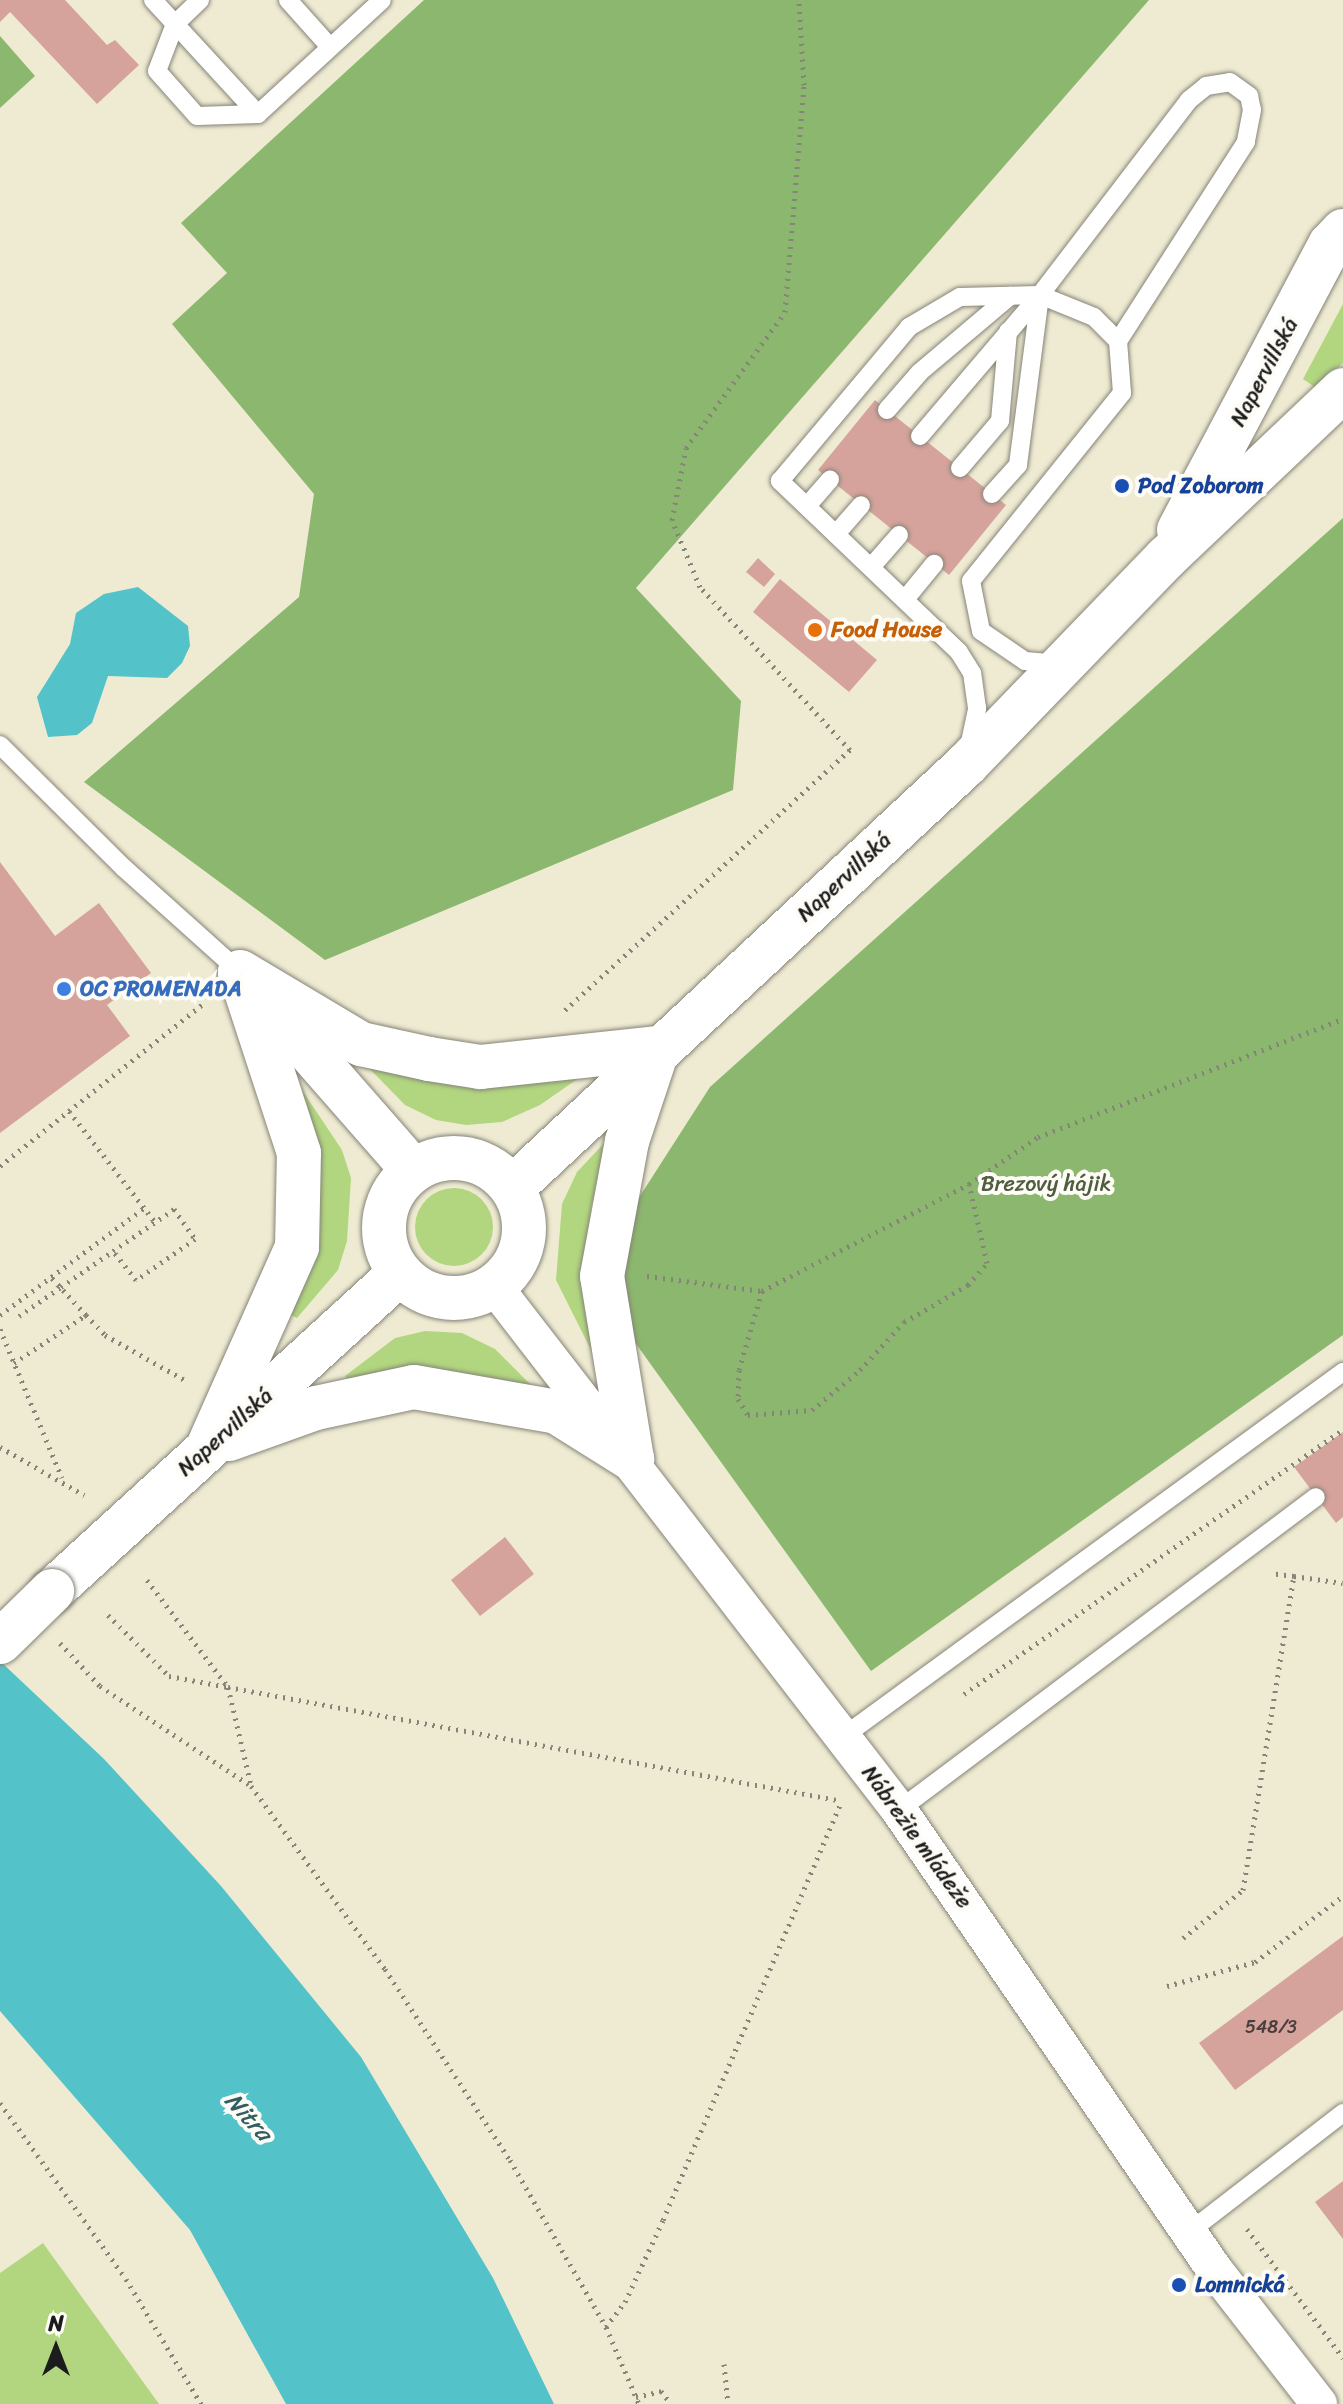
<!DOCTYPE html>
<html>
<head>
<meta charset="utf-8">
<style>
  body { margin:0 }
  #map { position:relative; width:1343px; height:2404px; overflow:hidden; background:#efebd3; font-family:Sriracha,sans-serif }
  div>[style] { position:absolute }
  .green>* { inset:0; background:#b1d67f }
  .round { border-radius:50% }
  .forest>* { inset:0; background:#8cb76e }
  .water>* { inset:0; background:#54c2c9 }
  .building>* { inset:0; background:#d5a39c }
  .path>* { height:5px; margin-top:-2.5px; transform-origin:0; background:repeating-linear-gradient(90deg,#868478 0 2px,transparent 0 8px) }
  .roads { filter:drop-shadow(0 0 2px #868478) drop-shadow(0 0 2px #868478) }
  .service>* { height:18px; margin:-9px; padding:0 9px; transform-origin:9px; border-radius:9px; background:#fff }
  .minor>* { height:36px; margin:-18px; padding:0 18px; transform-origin:18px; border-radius:18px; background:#fff }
  .tertiary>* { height:44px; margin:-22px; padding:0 22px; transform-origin:22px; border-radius:22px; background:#fff }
  .tertiary>.ring { margin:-22px; padding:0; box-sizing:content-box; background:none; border:44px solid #fff; border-radius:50% }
  .bridges { filter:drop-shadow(0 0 2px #868478) drop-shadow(0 0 2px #868478) }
  .tertiary-bridge>* { height:44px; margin:-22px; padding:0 22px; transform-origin:22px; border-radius:22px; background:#fff }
  .dots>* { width:22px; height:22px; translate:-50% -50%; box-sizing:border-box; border:4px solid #fdfcf7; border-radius:50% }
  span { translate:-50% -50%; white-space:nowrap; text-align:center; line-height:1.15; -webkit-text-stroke:8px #fdfcf7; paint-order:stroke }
  .number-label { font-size:18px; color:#4a3e3c }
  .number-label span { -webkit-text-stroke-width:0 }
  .street-label { font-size:22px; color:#1c1c1c }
  .transit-label { font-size:22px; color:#164399; font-weight:700 }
  .left { translate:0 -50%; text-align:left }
  .food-label { font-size:22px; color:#c56008; font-weight:700 }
  .shop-label { font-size:22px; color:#366cbe; font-weight:700 }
  .park-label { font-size:22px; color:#505d3f }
  .water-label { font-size:24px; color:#325e61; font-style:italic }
  .north { position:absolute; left:16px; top:2308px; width:80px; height:80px; -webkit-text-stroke:6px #fdfcf7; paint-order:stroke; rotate:0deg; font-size:22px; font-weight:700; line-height:32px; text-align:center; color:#1c1c1c }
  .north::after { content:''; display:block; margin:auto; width:28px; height:36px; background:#1c1c1c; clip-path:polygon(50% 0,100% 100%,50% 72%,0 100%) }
</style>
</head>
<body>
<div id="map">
  <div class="green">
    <div style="clip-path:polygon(1343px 304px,1343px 363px,1316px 388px,1303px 379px)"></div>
    <div style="clip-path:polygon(361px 1060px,599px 1064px,540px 1105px,502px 1122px,466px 1125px,436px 1120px,405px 1105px)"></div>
    <div style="clip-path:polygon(294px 1078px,342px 1150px,351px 1178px,347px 1241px,338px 1270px,297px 1318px,291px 1315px,307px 1273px)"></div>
    <div style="clip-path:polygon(608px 1139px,591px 1208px,594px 1356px,556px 1280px,562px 1204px,577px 1172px)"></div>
    <div class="round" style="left:415px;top:1188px;width:78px;height:78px"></div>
    <div style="clip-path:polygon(425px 1331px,462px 1333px,495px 1349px,538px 1392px,348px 1381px,345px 1376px,395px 1338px)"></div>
    <div style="clip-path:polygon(43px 2243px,159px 2404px,0 2404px,0 2273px)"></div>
  </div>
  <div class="forest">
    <div style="clip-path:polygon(424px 0,1149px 0,636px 588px,741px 701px,733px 790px,325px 960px,84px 782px,299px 597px,314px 494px,172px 324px,227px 273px,181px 223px)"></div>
    <div style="clip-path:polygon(0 36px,35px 76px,0 108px)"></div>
    <div style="clip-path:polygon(1343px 518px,1343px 1335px,871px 1671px,588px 1277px,710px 1087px)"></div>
  </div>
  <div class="water">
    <div style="clip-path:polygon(138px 587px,188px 626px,190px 646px,182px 663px,167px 678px,108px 676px,92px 723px,77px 735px,48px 737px,37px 697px,70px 644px,76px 613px,104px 594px)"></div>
    <div style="clip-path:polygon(0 1661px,104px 1759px,221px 1886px,361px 2057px,493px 2278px,554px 2404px,286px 2404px,190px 2230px,0 2011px)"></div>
  </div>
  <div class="building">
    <div style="clip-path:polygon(0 0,65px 0,107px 45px,115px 40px,139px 65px,97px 104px,10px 12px,0 22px)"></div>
    <div style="clip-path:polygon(875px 400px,1006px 505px,949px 575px,818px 470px)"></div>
    <div style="clip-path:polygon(758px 558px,775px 574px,764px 587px,746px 572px)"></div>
    <div style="clip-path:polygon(780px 579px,877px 660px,849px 692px,753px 612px)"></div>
    <div style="clip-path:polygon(0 862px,55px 936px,99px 903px,151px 973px,107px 1005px,130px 1036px,0 1133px)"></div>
    <div style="clip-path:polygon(1343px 1432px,1343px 1517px,1336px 1523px,1294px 1467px)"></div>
    <div style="clip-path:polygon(505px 1537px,534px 1574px,480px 1616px,451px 1580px)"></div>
    <div style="clip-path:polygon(1343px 1936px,1343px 2010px,1235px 2090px,1199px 2043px)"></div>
    <div style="clip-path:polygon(1343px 2181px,1343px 2239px,1315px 2202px)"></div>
  </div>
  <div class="path">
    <div style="left:565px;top:1010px;width:386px;rotate:-42.4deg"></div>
    <div style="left:850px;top:750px;width:222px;rotate:-132.6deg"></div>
    <div style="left:700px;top:587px;width:73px;rotate:-112.7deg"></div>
    <div style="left:672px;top:520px;width:73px;rotate:-79deg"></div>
    <div style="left:686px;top:448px;width:168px;rotate:-53.9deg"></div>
    <div style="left:785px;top:312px;width:228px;rotate:-85.2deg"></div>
    <div style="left:804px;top:85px;width:85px;rotate:-93.4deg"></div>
    <div style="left:69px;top:1111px;width:140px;rotate:52.2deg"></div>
    <div style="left:0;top:1166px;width:261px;rotate:-38.6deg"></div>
    <div style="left:647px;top:1276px;width:116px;rotate:7.4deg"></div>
    <div style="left:762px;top:1291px;width:233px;rotate:-27.3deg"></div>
    <div style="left:969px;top:1184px;width:83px;rotate:-34.3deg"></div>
    <div style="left:1038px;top:1137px;width:327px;rotate:-21.2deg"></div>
    <div style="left:762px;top:1291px;width:82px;rotate:106.2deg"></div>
    <div style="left:739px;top:1370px;width:29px;rotate:92deg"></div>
    <div style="left:738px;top:1399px;width:19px;rotate:58deg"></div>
    <div style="left:748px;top:1415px;width:64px;rotate:-4.5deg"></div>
    <div style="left:812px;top:1410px;width:62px;rotate:-39.8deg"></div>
    <div style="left:860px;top:1370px;width:65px;rotate:-47.5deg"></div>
    <div style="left:904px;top:1322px;width:74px;rotate:-30deg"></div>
    <div style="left:968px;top:1285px;width:29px;rotate:-49deg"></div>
    <div style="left:987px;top:1263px;width:81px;rotate:-102.8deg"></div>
    <div style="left:0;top:1315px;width:179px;rotate:-36.6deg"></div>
    <div style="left:86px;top:1315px;width:28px;rotate:46deg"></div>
    <div style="left:105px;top:1335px;width:95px;rotate:29.5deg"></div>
    <div style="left:19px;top:1316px;width:51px;rotate:-34.6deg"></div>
    <div style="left:61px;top:1287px;width:63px;rotate:-34.7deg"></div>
    <div style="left:113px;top:1251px;width:74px;rotate:-34.5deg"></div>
    <div style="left:174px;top:1209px;width:37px;rotate:55deg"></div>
    <div style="left:195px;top:1239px;width:72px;rotate:145.2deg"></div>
    <div style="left:136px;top:1280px;width:37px;rotate:-128deg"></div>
    <div style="left:0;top:1329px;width:161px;rotate:67.4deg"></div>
    <div style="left:14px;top:1363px;width:87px;rotate:-33.7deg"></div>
    <div style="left:86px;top:1315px;width:52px;rotate:-132.6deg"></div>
    <div style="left:0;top:1447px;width:97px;rotate:29.7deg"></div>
    <div style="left:1294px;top:1576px;width:49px;rotate:8.1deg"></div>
    <div style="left:147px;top:1580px;width:134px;rotate:52.9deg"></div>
    <div style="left:228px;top:1687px;width:619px;rotate:10.51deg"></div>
    <div style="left:108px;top:1615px;width:86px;rotate:45deg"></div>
    <div style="left:169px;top:1676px;width:60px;rotate:10.6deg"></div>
    <div style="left:228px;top:1687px;width:101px;rotate:76.8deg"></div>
    <div style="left:60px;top:1643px;width:59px;rotate:47.1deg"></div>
    <div style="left:100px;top:1686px;width:181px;rotate:33.5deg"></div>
    <div style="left:251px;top:1786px;width:227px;rotate:53.8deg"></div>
    <div style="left:385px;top:1969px;width:228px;rotate:56.8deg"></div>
    <div style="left:510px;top:2160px;width:193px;rotate:60.1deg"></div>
    <div style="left:606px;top:2327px;width:84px;rotate:66.8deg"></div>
    <div style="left:964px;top:1694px;width:462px;rotate:-34.9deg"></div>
    <div style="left:1183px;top:1938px;width:77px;rotate:-38.7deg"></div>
    <div style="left:1243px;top:1890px;width:318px;rotate:-80.8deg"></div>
    <div style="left:1294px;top:1576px;width:24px;rotate:-173deg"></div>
    <div style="left:1167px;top:1986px;width:91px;rotate:-15.3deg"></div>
    <div style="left:1255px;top:1962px;width:110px;rotate:-36.9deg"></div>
    <div style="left:0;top:2103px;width:216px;rotate:54.4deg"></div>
    <div style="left:126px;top:2279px;width:146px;rotate:59deg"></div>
    <div style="left:1247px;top:2229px;width:161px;rotate:53.3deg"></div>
    <div style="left:606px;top:2327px;width:31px;rotate:-53deg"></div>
    <div style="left:625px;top:2302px;width:90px;rotate:-65.1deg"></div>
    <div style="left:663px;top:2220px;width:453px;rotate:-66.9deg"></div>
    <div style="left:724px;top:2364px;width:40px;rotate:84.3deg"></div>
    <div style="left:636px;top:2397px;width:26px;rotate:-13deg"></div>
    <div style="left:661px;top:2391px;width:16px;rotate:52deg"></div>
  </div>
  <div class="roads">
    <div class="service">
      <div style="left:153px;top:0;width:155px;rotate:47.4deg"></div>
      <div style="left:258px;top:114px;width:168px;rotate:-42.6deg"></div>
      <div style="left:200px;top:0;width:35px;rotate:136deg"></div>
      <div style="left:175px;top:24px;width:50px;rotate:111deg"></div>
      <div style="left:157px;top:71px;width:60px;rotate:48.4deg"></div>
      <div style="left:197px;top:116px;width:61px;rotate:-1.9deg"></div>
      <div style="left:288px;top:0;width:63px;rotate:48.2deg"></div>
      <div style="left:887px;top:410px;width:50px;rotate:-49deg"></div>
      <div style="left:920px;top:372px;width:118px;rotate:-40.2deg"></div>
      <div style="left:920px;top:436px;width:185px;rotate:-49.6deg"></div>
      <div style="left:1040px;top:295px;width:58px;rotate:22.2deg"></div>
      <div style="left:1094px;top:317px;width:34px;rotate:45deg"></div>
      <div style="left:960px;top:468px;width:62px;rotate:-49.6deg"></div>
      <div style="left:1000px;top:421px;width:90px;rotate:-84.9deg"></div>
      <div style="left:992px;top:494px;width:39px;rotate:-48deg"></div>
      <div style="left:1018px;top:465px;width:171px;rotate:-82.6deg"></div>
      <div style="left:807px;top:506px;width:35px;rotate:-49deg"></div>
      <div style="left:836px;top:534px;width:38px;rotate:-49deg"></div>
      <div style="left:872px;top:566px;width:41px;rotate:-48.9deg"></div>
      <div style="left:907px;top:597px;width:43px;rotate:-50.7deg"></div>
      <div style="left:0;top:745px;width:175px;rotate:44.8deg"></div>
      <div style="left:124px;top:868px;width:156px;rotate:41.9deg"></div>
      <div style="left:969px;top:747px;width:40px;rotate:-78deg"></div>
      <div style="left:977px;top:708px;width:35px;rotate:-98deg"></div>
      <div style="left:972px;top:673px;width:25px;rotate:-122deg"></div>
      <div style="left:959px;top:652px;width:248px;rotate:-136.3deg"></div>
      <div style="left:780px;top:481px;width:201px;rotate:-50deg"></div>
      <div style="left:909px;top:327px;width:59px;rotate:-30.5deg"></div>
      <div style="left:960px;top:297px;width:80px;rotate:-1.4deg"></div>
      <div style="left:1040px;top:295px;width:245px;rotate:-52.6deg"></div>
      <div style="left:1189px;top:100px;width:22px;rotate:-39deg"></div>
      <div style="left:1206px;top:86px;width:24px;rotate:-9deg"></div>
      <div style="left:1230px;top:82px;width:24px;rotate:36deg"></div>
      <div style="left:1249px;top:96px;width:14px;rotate:78deg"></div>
      <div style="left:1252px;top:110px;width:33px;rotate:101deg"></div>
      <div style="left:1246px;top:142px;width:237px;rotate:122.7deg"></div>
      <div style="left:1118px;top:341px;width:52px;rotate:85.6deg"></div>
      <div style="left:1122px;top:393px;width:241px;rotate:128.8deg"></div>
      <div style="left:971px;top:581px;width:51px;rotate:78.7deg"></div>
      <div style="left:981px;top:631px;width:53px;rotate:34.3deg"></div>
      <div style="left:1025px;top:661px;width:35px;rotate:5deg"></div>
      <div style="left:844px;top:1736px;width:618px;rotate:-36.11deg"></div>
      <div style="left:899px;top:1810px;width:521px;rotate:-36.89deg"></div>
      <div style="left:1189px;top:2232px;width:195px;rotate:-37.7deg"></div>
    </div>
    <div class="minor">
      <div style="left:494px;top:1286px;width:662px;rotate:52.3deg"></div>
      <div style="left:899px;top:1810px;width:557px;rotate:55.54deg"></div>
      <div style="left:1214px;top:2269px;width:171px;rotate:52.1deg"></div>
    </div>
    <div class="tertiary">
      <div style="left:1179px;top:530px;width:323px;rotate:-62.1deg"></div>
      <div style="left:1330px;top:245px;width:19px;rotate:-47deg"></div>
      <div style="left:240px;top:972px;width:141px;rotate:30.8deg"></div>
      <div style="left:361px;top:1044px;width:70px;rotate:12.4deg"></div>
      <div style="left:429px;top:1059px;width:52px;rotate:8.9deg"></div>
      <div style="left:480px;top:1067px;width:179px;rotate:-6.1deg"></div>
      <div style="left:265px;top:1001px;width:225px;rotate:48.8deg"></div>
      <div class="ring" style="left:384px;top:1158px;width:96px;height:96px"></div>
      <div style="left:512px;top:1188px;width:621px;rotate:-42.98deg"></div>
      <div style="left:966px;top:765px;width:288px;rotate:-46deg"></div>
      <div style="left:1166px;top:558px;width:244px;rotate:-43.5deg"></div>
      <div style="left:229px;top:1439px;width:92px;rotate:-19.6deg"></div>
      <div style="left:316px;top:1408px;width:100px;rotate:-12.1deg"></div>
      <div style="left:414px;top:1387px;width:145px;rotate:9.9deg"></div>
      <div style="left:557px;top:1412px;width:89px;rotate:32.1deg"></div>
      <div style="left:208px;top:1447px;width:219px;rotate:-66deg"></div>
      <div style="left:297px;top:1247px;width:94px;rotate:-88.8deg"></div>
      <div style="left:299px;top:1153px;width:190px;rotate:-108.1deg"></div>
      <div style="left:632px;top:1459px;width:185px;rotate:-99.3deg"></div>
      <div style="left:602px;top:1276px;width:137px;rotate:-79.5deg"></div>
      <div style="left:627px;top:1141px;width:92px;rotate:-71.6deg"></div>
      <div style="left:52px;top:1591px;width:470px;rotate:-42.4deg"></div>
    </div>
  </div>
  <div class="bridges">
    <div class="tertiary-bridge">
      <div style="left:0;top:1642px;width:73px;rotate:-44.4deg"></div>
    </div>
  </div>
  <div class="dots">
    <div style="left:1122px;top:486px;background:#1a4fb4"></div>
    <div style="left:815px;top:630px;background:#e8710a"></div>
    <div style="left:64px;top:989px;background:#3f7fe0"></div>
    <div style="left:1179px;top:2285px;background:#1a4fb4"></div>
  </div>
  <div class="number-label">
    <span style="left:1271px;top:2027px">548/3</span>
  </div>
  <div class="street-label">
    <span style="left:1264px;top:372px;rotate:-62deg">Napervillská</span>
    <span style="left:844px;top:877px;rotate:-43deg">Napervillská</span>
    <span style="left:225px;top:1432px;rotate:-42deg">Napervillská</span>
    <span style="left:917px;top:1837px;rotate:54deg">Nábrežie mládeže</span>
  </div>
  <div class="transit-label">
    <span class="left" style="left:1138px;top:486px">Pod Zoborom</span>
    <span class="left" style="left:1195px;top:2285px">Lomnická</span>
  </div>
  <div class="food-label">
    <span class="left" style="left:831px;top:630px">Food House</span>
  </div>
  <div class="shop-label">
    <span class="left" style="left:80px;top:989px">OC PROMENADA</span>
  </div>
  <div class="park-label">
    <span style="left:1046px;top:1184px">Brezový hájik</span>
  </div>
  <div class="water-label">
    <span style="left:248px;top:2117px;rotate:47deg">Nitra</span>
  </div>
  <div class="north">N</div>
</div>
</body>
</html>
